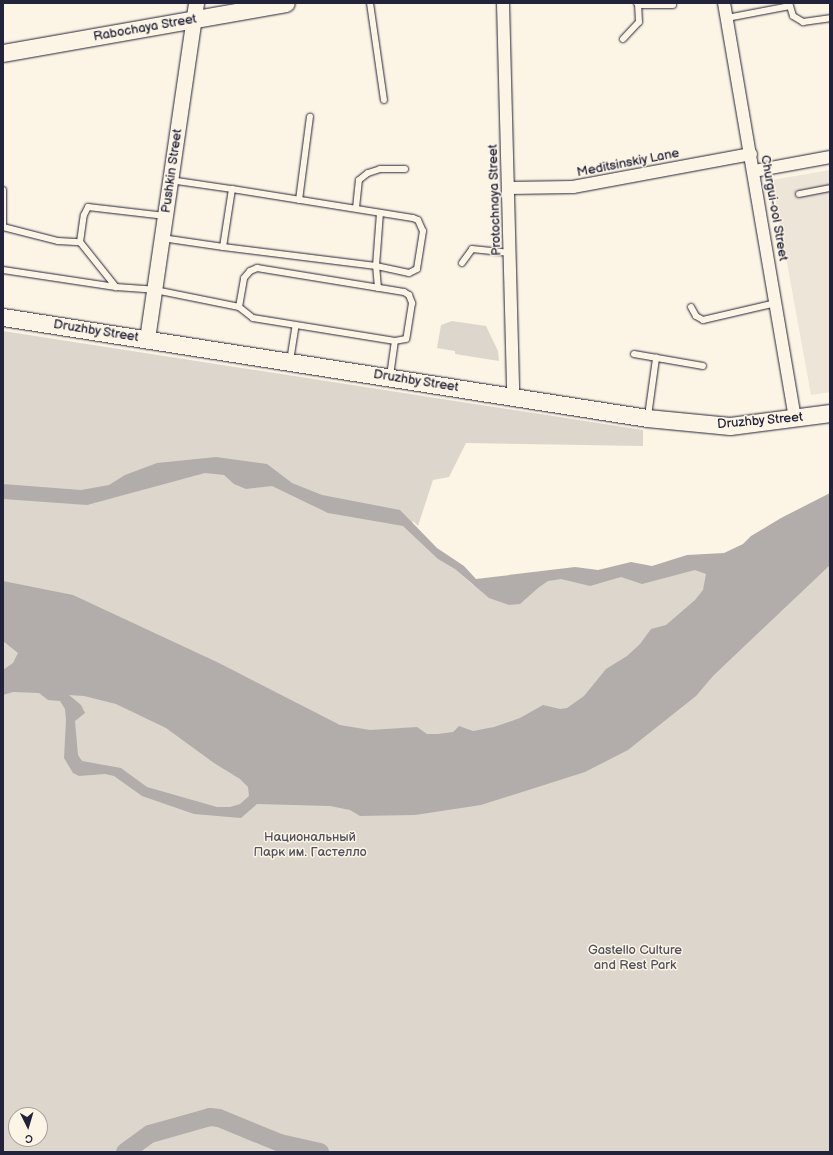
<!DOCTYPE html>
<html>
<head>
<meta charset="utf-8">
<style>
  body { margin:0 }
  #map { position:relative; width:833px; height:1155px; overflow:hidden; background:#fcf5e5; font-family:"Balsamiq Sans",sans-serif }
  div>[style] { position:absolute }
  .built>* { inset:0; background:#ece5d8 }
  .green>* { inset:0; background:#dcd6cc }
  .water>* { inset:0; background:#b2adab }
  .river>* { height:18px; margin:-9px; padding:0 9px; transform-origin:9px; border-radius:9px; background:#b2adab }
  .roads { filter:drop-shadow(0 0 1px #22223b) drop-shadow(0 0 1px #22223b) }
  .service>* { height:6px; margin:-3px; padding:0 3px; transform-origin:3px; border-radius:3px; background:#fcf5e5 }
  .minor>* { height:12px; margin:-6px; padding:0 6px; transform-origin:6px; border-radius:6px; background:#fcf5e5 }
  .tertiary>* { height:15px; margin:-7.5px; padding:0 7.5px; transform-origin:7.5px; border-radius:7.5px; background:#fcf5e5 }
  .secondary>* { height:17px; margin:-8.5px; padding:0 8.5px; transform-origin:8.5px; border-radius:8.5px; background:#fcf5e5 }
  span { translate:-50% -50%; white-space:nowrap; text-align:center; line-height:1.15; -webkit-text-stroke:3px #fcf5e5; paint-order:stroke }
  .street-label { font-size:13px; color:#22223b }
  .park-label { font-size:13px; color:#504f5f }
  .frame { position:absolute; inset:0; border:4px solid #22223b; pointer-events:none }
  .north { position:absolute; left:8px; top:1107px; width:40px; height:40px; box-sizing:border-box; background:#fcf5e5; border:1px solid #a5a1a1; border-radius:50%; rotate:175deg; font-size:11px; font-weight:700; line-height:16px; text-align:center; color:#22223b }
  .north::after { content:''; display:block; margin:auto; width:14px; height:18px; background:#22223b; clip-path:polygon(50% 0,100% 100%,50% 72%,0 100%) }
</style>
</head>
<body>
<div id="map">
  <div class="built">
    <div style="clip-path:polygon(830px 170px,830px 392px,811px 395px,772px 180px)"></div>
  </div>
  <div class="green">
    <div style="clip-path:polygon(452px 321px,486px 326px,498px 351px,499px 361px,455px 354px,455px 351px,437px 348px,441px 325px)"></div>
    <div style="clip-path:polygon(evenodd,3px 331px,643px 430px,643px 446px,466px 443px,449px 477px,433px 480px,418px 526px,413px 521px,411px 527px,473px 585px,729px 558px,830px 509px,830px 1152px,3px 1152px,3px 331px,16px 1115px,40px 1115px,40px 1139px,16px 1139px,16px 1115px)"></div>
  </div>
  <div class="water">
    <div style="clip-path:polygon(evenodd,216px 457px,267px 464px,292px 483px,322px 495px,400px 510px,437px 548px,464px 566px,476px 579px,575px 567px,598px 570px,631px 562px,652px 566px,687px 555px,724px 553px,743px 544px,751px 536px,781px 518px,830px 493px,830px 565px,713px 676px,696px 696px,628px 750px,585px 772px,481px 805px,415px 815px,360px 816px,350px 810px,330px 806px,257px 804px,241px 818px,194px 814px,142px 796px,114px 776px,105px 774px,79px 776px,73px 773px,64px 758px,66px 720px,65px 709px,60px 701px,48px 700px,39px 693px,13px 692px,3px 695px,3px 670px,13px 663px,18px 653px,3px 641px,3px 581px,73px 595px,219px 663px,340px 725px,370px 730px,417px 727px,427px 734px,438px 734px,453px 732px,459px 726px,473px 731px,494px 727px,520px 718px,543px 705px,560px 709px,567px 708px,584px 696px,606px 669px,627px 656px,640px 644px,651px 629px,666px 625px,695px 600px,703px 590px,706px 574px,695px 570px,642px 584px,621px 577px,590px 586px,561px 579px,548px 581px,538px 588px,520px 604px,509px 605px,489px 598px,455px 569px,438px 559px,403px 526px,328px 513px,272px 486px,246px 489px,234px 484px,224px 475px,205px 473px,87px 505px,3px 499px,3px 484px,81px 490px,109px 485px,125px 475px,157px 463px,216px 457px,69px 695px,84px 696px,116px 704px,166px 728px,214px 763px,240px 779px,248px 787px,249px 796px,240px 804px,230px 807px,217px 807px,147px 787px,121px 768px,82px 761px,78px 755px,75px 721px,85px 713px,81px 705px,69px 695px)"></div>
  </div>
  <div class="river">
    <div style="left:125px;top:1152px;width:31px;rotate:-36deg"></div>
    <div style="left:150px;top:1134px;width:62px;rotate:-15.8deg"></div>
    <div style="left:210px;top:1117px;width:9px;rotate:6deg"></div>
    <div style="left:219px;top:1118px;width:66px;rotate:22.3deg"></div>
    <div style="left:280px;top:1143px;width:41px;rotate:12.7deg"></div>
  </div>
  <div class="roads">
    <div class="service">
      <div style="left:370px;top:3px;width:98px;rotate:81.8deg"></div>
      <div style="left:637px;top:3px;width:5px;rotate:22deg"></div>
      <div style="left:642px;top:5px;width:31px"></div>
      <div style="left:727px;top:18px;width:64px;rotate:-10.8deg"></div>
      <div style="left:790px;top:6px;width:10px;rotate:73deg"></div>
      <div style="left:793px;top:16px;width:12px;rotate:31deg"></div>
      <div style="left:803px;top:22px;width:27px;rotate:-8deg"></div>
      <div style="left:623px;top:39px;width:23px;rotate:-47deg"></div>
      <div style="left:639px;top:22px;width:18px;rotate:-93deg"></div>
      <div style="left:170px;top:180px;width:63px;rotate:8.3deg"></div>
      <div style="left:232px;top:189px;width:183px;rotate:9.1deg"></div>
      <div style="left:413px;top:218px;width:5px;rotate:22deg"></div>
      <div style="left:418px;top:220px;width:12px;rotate:66deg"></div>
      <div style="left:423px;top:231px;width:38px;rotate:99deg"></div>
      <div style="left:417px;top:269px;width:9px;rotate:153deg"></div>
      <div style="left:409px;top:273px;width:34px;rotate:-168deg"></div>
      <div style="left:376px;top:266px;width:154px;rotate:-172.9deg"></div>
      <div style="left:223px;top:247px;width:59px;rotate:-81.2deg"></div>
      <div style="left:3px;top:190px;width:37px;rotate:90deg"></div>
      <div style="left:799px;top:194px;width:32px;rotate:-11deg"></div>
      <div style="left:299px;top:200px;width:84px;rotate:-82.5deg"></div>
      <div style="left:356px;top:208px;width:28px;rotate:-84deg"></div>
      <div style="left:359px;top:180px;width:11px;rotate:-38deg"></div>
      <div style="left:368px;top:173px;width:13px;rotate:-18deg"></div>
      <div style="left:380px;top:169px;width:25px"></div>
      <div style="left:3px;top:227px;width:57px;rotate:14.3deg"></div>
      <div style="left:58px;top:241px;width:22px;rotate:3deg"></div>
      <div style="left:80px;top:242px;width:27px;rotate:-82deg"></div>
      <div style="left:84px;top:215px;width:9px;rotate:-63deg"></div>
      <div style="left:88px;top:207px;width:78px;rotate:6.7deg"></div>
      <div style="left:162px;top:238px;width:62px;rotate:8.4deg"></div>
      <div style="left:80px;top:242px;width:58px;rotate:51.3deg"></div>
      <div style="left:462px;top:263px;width:17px;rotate:-54deg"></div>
      <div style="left:472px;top:249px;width:39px;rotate:6deg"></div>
      <div style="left:257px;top:268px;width:149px;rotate:9.3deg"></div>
      <div style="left:404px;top:292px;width:6px;rotate:31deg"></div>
      <div style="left:409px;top:295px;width:9px;rotate:69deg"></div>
      <div style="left:412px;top:303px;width:36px;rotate:99deg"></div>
      <div style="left:406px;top:339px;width:11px;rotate:170deg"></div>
      <div style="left:395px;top:341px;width:144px;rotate:-170.8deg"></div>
      <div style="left:253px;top:318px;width:18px;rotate:-142deg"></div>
      <div style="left:239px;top:307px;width:29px;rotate:-80deg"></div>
      <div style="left:244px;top:278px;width:9px;rotate:-49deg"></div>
      <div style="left:250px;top:271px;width:8px;rotate:-23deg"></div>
      <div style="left:3px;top:270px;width:114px;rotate:8.6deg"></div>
      <div style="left:116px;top:287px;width:39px;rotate:4deg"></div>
      <div style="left:155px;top:290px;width:86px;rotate:11.4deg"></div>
      <div style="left:378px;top:288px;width:22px;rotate:-95deg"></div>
      <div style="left:376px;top:266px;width:53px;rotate:-85.7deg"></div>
      <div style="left:691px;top:307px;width:10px;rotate:61deg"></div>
      <div style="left:696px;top:316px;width:8px;rotate:30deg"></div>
      <div style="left:703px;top:320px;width:75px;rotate:-13.1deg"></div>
      <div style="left:634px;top:354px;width:70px;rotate:9.9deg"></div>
      <div style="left:290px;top:361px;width:36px;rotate:-81deg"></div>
      <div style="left:390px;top:376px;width:35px;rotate:-82deg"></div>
      <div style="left:648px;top:416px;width:59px;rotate:-82.1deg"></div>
    </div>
    <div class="minor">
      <div style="left:503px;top:3px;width:393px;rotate:88.5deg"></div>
      <div style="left:724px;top:3px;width:421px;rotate:80.3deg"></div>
      <div style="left:754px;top:171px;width:77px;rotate:-10.4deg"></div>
      <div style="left:509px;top:188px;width:64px;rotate:-0.9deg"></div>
      <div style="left:573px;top:187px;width:181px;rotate:-10.5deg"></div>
    </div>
    <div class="tertiary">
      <div style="left:147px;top:339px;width:340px;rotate:-81.7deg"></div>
    </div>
    <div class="secondary">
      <div style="left:3px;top:53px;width:287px;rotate:-10deg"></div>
      <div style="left:3px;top:317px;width:652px;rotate:8.91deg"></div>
      <div style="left:647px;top:418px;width:83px;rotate:5.5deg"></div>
      <div style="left:730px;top:426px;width:101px;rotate:-7.4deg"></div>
    </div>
  </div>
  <div class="street-label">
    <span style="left:145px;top:28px;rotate:-10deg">Rabochaya Street</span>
    <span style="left:628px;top:163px;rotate:-11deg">Meditsinskiy Lane</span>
    <span style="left:172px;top:171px;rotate:-82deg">Pushkin Street</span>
    <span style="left:495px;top:200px;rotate:-92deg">Protochnaya Street</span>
    <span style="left:774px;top:208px;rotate:80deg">Churgui-ool Street</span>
    <span style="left:96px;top:331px;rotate:9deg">Druzhby Street</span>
    <span style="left:416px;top:381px;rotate:9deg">Druzhby Street</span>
    <span style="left:760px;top:421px;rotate:-5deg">Druzhby Street</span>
  </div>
  <div class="park-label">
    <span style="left:310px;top:845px">Национальный<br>Парк им. Гастелло</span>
    <span style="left:635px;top:958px">Gastello Culture<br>and Rest Park</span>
  </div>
  <div class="frame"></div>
  <div class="north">С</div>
</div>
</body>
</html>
